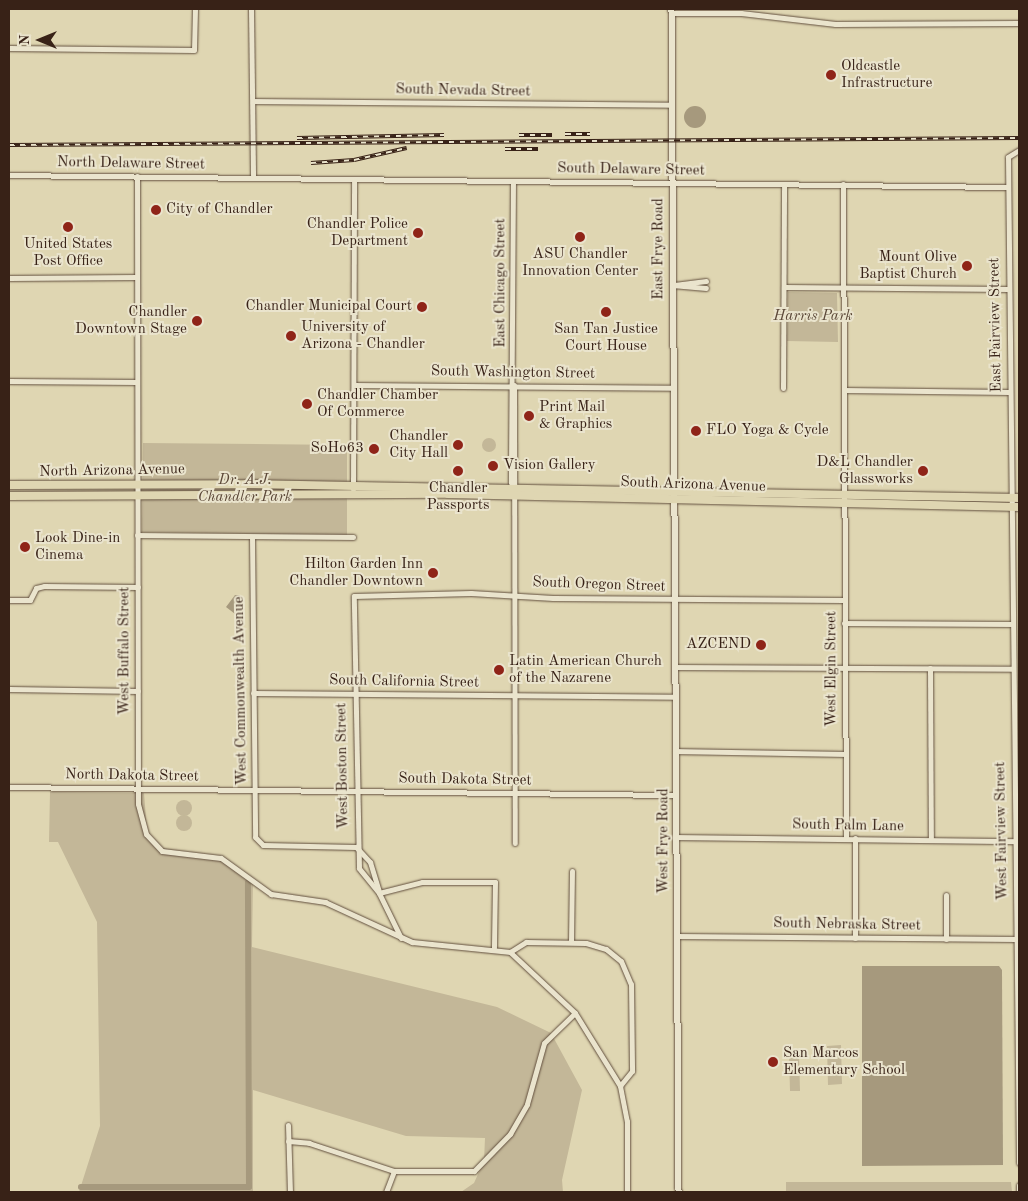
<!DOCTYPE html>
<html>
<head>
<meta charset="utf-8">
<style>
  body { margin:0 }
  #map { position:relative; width:1028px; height:1201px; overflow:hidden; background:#dfd6b2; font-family:"Old Standard TT",serif }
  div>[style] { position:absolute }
  .green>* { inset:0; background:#c3b798 }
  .round { border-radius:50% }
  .water>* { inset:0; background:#a6997d }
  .canal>* { height:5.5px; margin:-2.75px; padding:0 2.75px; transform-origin:2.75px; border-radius:2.75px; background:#a6997d }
  .roads { filter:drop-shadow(0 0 1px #624f3e) drop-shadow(0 0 1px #624f3e) }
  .minor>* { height:5px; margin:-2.5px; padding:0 2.5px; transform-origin:2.5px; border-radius:2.5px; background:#eae4cd }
  .tertiary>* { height:5.5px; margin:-2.75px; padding:0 2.75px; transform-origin:2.75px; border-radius:2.75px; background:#eae4cd }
  .primary>* { height:8px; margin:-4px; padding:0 4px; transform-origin:4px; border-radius:4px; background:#dfd6b2 }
  .rail>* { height:4px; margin-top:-2px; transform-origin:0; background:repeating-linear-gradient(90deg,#eae4cd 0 5.5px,#382217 0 11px); box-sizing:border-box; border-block:1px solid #382217 }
  .dots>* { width:14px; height:14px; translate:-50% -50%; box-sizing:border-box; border:2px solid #eae4cd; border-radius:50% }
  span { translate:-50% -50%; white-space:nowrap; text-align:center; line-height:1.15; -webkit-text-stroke:4px #eae4cd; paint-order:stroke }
  .poi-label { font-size:15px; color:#382217 }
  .left { translate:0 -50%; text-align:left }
  .right { translate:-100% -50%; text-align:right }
  .street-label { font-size:15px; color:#382217 }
  .park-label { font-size:15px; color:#5b4737; font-style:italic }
  .frame { position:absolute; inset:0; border:10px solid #382217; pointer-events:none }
  .north { position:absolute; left:15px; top:15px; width:50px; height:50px; -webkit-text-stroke:4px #eae4cd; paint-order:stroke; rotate:270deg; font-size:14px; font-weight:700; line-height:20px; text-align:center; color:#382217 }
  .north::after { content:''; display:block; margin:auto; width:18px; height:22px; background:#382217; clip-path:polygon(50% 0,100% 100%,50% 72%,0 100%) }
</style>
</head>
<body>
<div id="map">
  <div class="green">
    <div style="clip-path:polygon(788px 292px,837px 293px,838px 342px,787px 341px)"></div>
    <div class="round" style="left:482px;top:438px;width:14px;height:14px"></div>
    <div style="clip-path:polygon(143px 443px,347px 445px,347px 535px,142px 532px)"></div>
    <div style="clip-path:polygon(50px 792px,144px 793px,147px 831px,162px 848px,221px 858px,253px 879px,252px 947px,497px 1007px,551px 1033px,582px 1090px,562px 1180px,563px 1192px,461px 1192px,474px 1183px,484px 1161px,485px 1138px,406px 1136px,253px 1090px,253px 1192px,79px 1192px,100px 1126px,97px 922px,58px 842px,49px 842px)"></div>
    <div class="round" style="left:176px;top:800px;width:16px;height:16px"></div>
    <div class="round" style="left:176px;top:815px;width:16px;height:16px"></div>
    <div style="clip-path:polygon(841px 1045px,842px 1084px,828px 1085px,827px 1046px)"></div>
    <div style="clip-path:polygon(799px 1053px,800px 1091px,790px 1091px,789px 1054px)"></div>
    <div style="clip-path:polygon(786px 1182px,1011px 1182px,1012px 1192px,786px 1192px)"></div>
  </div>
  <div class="water">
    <div class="round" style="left:684px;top:106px;width:22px;height:22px"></div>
    <div style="clip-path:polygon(235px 595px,240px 595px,235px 606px,239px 617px,226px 607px)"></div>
    <div style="clip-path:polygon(862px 966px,999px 966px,1002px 970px,1003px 1165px,862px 1166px)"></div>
  </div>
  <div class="canal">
    <div style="left:81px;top:1187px;width:168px"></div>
    <div style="left:249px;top:1187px;width:304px;rotate:-90.2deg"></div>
  </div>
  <div class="roads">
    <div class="minor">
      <div style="left:251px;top:9px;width:169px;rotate:89.3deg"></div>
      <div style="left:672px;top:13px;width:69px"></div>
      <div style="left:741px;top:13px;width:95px;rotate:6.7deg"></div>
      <div style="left:835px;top:24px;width:184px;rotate:-0.3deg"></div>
      <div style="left:9px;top:48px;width:185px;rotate:0.6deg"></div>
      <div style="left:194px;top:50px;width:41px;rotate:-88.6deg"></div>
      <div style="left:253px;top:101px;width:419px;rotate:0.5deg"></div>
      <div style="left:1019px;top:150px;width:13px;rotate:148deg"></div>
      <div style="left:1008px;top:157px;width:1006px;rotate:89.37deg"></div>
      <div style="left:9px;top:175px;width:999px;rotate:0.69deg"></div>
      <div style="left:137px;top:176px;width:628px;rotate:89.91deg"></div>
      <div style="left:138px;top:804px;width:31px;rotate:75deg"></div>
      <div style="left:146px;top:834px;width:23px;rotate:47deg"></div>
      <div style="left:162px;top:851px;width:59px;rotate:6.8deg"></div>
      <div style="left:221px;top:858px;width:62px;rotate:35.8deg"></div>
      <div style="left:271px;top:894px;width:55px;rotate:8.4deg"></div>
      <div style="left:325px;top:902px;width:96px;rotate:24.7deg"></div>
      <div style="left:412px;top:942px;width:99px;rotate:5.8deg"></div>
      <div style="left:510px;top:952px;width:89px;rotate:43.2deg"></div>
      <div style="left:575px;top:1013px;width:86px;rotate:58.3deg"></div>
      <div style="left:620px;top:1086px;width:36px;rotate:79deg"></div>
      <div style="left:627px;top:1121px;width:71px;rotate:90deg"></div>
      <div style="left:513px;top:181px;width:301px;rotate:90.4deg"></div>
      <div style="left:511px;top:482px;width:8px;rotate:67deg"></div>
      <div style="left:843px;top:184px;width:654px;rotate:89.74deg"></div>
      <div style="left:9px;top:278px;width:128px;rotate:-0.4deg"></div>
      <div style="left:706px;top:281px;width:34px;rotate:173deg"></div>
      <div style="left:672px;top:285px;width:34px;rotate:5deg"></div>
      <div style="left:784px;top:287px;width:224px;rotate:0.5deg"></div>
      <div style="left:9px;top:381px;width:128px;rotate:0.4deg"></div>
      <div style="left:354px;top:385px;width:318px;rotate:0.5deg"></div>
      <div style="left:514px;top:385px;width:458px;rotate:89.9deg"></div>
      <div style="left:783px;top:388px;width:204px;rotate:-89.7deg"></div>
      <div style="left:844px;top:390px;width:165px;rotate:0.7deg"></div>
      <div style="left:353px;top:489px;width:309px;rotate:-89.8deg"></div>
      <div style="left:137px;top:535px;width:216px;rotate:0.5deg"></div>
      <div style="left:252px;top:537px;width:300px;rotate:89.4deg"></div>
      <div style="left:255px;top:837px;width:11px;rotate:45deg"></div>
      <div style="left:263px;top:845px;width:93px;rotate:1.2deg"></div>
      <div style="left:356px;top:847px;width:21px;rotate:47deg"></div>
      <div style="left:370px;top:862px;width:31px;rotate:73deg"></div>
      <div style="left:9px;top:600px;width:21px"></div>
      <div style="left:30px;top:600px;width:13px;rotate:-63deg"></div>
      <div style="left:36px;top:588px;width:8px;rotate:-14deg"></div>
      <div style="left:44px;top:586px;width:94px;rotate:0.6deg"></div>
      <div style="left:844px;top:623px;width:167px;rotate:0.3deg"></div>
      <div style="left:675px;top:667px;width:336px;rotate:0.3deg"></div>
      <div style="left:930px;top:668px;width:172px;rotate:89.7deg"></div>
      <div style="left:9px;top:689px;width:129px;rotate:0.9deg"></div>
      <div style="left:253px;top:693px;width:422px;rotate:0.5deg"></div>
      <div style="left:675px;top:751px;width:170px;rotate:1deg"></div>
      <div style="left:9px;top:787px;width:667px;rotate:0.69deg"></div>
      <div style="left:676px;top:837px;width:343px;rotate:0.7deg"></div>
      <div style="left:855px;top:838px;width:100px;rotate:90deg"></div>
      <div style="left:379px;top:893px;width:44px;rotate:-14.3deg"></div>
      <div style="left:422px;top:882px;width:73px"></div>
      <div style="left:495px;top:882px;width:66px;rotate:90.9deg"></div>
      <div style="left:946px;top:895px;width:44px;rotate:90deg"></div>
      <div style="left:677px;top:936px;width:339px;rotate:0.5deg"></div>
      <div style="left:401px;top:938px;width:50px;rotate:-116.1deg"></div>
      <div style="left:379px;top:893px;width:32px;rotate:-129deg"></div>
      <div style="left:359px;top:868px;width:272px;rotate:-91.1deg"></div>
      <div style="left:354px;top:596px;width:117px;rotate:-1.5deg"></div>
      <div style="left:471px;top:593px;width:82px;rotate:3.5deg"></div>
      <div style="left:553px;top:598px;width:291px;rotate:0.4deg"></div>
      <div style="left:571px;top:942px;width:71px;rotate:-89.2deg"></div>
      <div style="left:510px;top:952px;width:19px;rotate:-32deg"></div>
      <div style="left:526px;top:942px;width:60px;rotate:1deg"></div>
      <div style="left:586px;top:943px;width:21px;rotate:17deg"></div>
      <div style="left:606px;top:949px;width:19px;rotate:39deg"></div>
      <div style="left:621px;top:961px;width:25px;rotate:67deg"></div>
      <div style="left:631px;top:984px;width:87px;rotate:89.3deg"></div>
      <div style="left:632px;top:1071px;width:19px;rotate:129deg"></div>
      <div style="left:288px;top:1125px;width:67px;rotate:88.3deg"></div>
      <div style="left:288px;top:1141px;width:21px;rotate:5deg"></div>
      <div style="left:309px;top:1143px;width:89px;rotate:18.2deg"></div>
      <div style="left:394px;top:1171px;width:80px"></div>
      <div style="left:474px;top:1171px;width:52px;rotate:-45.8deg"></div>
      <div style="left:510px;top:1134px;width:34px;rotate:-60deg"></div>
      <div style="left:527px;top:1104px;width:63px;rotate:-74.4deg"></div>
      <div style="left:544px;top:1043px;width:43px;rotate:-44.1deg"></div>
      <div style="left:386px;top:1192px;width:22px;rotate:-69deg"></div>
      <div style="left:1019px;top:1192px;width:7px;rotate:-90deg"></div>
    </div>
    <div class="tertiary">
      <div style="left:672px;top:9px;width:1183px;rotate:89.66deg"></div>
    </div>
    <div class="primary">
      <div style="left:9px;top:485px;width:237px;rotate:-0.2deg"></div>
      <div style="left:246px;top:484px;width:773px;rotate:1.04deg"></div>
      <div style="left:9px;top:496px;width:439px;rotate:-0.3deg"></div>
      <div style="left:448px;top:494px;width:571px;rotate:1.3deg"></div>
    </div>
  </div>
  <div class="rail">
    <div style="left:565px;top:134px;width:25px"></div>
    <div style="left:519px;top:135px;width:33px"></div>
    <div style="left:297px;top:138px;width:147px;rotate:-1.2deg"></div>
    <div style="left:9px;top:145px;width:1010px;rotate:-0.4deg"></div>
    <div style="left:505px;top:149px;width:33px"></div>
    <div style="left:311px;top:163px;width:43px;rotate:-4deg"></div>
    <div style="left:354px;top:160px;width:54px;rotate:-12.8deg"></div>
  </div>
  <div class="dots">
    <div style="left:831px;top:75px;background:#8f2418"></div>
    <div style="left:156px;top:210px;background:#8f2418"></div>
    <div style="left:68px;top:227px;background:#8f2418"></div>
    <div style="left:418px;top:233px;background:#8f2418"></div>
    <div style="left:580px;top:237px;background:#8f2418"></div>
    <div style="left:967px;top:266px;background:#8f2418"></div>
    <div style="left:422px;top:307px;background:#8f2418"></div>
    <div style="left:606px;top:312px;background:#8f2418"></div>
    <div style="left:197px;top:321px;background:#8f2418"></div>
    <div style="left:291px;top:336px;background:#8f2418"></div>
    <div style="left:307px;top:404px;background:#8f2418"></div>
    <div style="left:529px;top:416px;background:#8f2418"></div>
    <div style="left:696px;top:431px;background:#8f2418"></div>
    <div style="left:458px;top:445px;background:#8f2418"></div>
    <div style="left:374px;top:449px;background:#8f2418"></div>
    <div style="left:493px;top:466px;background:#8f2418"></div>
    <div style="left:458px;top:471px;background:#8f2418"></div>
    <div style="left:923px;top:471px;background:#8f2418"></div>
    <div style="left:25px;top:547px;background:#8f2418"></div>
    <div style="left:433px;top:573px;background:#8f2418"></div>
    <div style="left:761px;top:645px;background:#8f2418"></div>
    <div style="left:499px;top:670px;background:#8f2418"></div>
    <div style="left:773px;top:1062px;background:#8f2418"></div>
  </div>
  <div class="poi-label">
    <span class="left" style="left:841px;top:75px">Oldcastle<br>Infrastructure</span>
    <span class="left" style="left:166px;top:210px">City of Chandler</span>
    <span class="right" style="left:408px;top:233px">Chandler Police<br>Department</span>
    <span style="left:68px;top:253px">United States<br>Post Office</span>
    <span style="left:580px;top:263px">ASU Chandler<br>Innovation Center</span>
    <span class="right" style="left:957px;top:266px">Mount Olive<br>Baptist Church</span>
    <span class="right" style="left:412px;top:307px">Chandler Municipal Court</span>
    <span class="right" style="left:187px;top:321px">Chandler<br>Downtown Stage</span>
    <span class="left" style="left:301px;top:336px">University of<br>Arizona - Chandler</span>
    <span style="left:606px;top:338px">San Tan Justice<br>Court House</span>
    <span class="left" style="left:317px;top:404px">Chandler Chamber<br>Of Commerce</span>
    <span class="left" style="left:539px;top:416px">Print Mail<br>&amp; Graphics</span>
    <span class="left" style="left:706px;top:431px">FLO Yoga &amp; Cycle</span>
    <span class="right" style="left:448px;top:445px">Chandler<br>City Hall</span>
    <span class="right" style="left:364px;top:449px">SoHo63</span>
    <span class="right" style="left:913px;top:471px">D&amp;L Chandler<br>Glassworks</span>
    <span class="left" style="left:503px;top:466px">Vision Gallery</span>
    <span style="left:458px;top:497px">Chandler<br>Passports</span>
    <span class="left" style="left:35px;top:547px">Look Dine-in<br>Cinema</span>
    <span class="right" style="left:423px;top:573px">Hilton Garden Inn<br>Chandler Downtown</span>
    <span class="right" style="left:751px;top:645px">AZCEND</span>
    <span class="left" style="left:509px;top:670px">Latin American Church<br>of the Nazarene</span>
    <span class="left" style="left:783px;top:1062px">San Marcos<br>Elementary School</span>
  </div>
  <div class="street-label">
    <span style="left:463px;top:91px;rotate:1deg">South Nevada Street</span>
    <span style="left:131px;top:164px;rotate:1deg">North Delaware Street</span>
    <span style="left:631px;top:170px;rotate:1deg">South Delaware Street</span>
    <span style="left:659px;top:249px;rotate:-90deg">East Frye Road</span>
    <span style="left:501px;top:283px;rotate:-90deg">East Chicago Street</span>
    <span style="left:996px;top:325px;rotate:-91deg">East Fairview Street</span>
    <span style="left:513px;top:373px;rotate:1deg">South Washington Street</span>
    <span style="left:112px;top:471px;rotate:-1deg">North Arizona Avenue</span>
    <span style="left:693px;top:485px;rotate:2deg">South Arizona Avenue</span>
    <span style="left:599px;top:585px;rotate:2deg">South Oregon Street</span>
    <span style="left:125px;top:651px;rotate:-90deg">West Buffalo Street</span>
    <span style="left:832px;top:669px;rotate:-90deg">West Elgin Street</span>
    <span style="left:404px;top:682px;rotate:1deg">South California Street</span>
    <span style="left:241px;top:691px;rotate:-91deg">West Commonwealth Avenue</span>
    <span style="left:343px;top:766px;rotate:-91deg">West Boston Street</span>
    <span style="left:132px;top:776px;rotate:1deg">North Dakota Street</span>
    <span style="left:465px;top:780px;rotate:1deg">South Dakota Street</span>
    <span style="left:848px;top:826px;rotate:1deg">South Palm Lane</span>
    <span style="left:1002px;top:831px;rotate:-91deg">West Fairview Street</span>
    <span style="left:664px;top:841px;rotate:-90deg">West Frye Road</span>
    <span style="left:847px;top:925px;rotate:1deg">South Nebraska Street</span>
  </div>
  <div class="park-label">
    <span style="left:813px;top:317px">Harris Park</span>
    <span style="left:245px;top:489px">Dr. A.J.<br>Chandler Park</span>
  </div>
  <div class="frame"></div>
  <div class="north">N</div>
</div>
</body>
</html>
